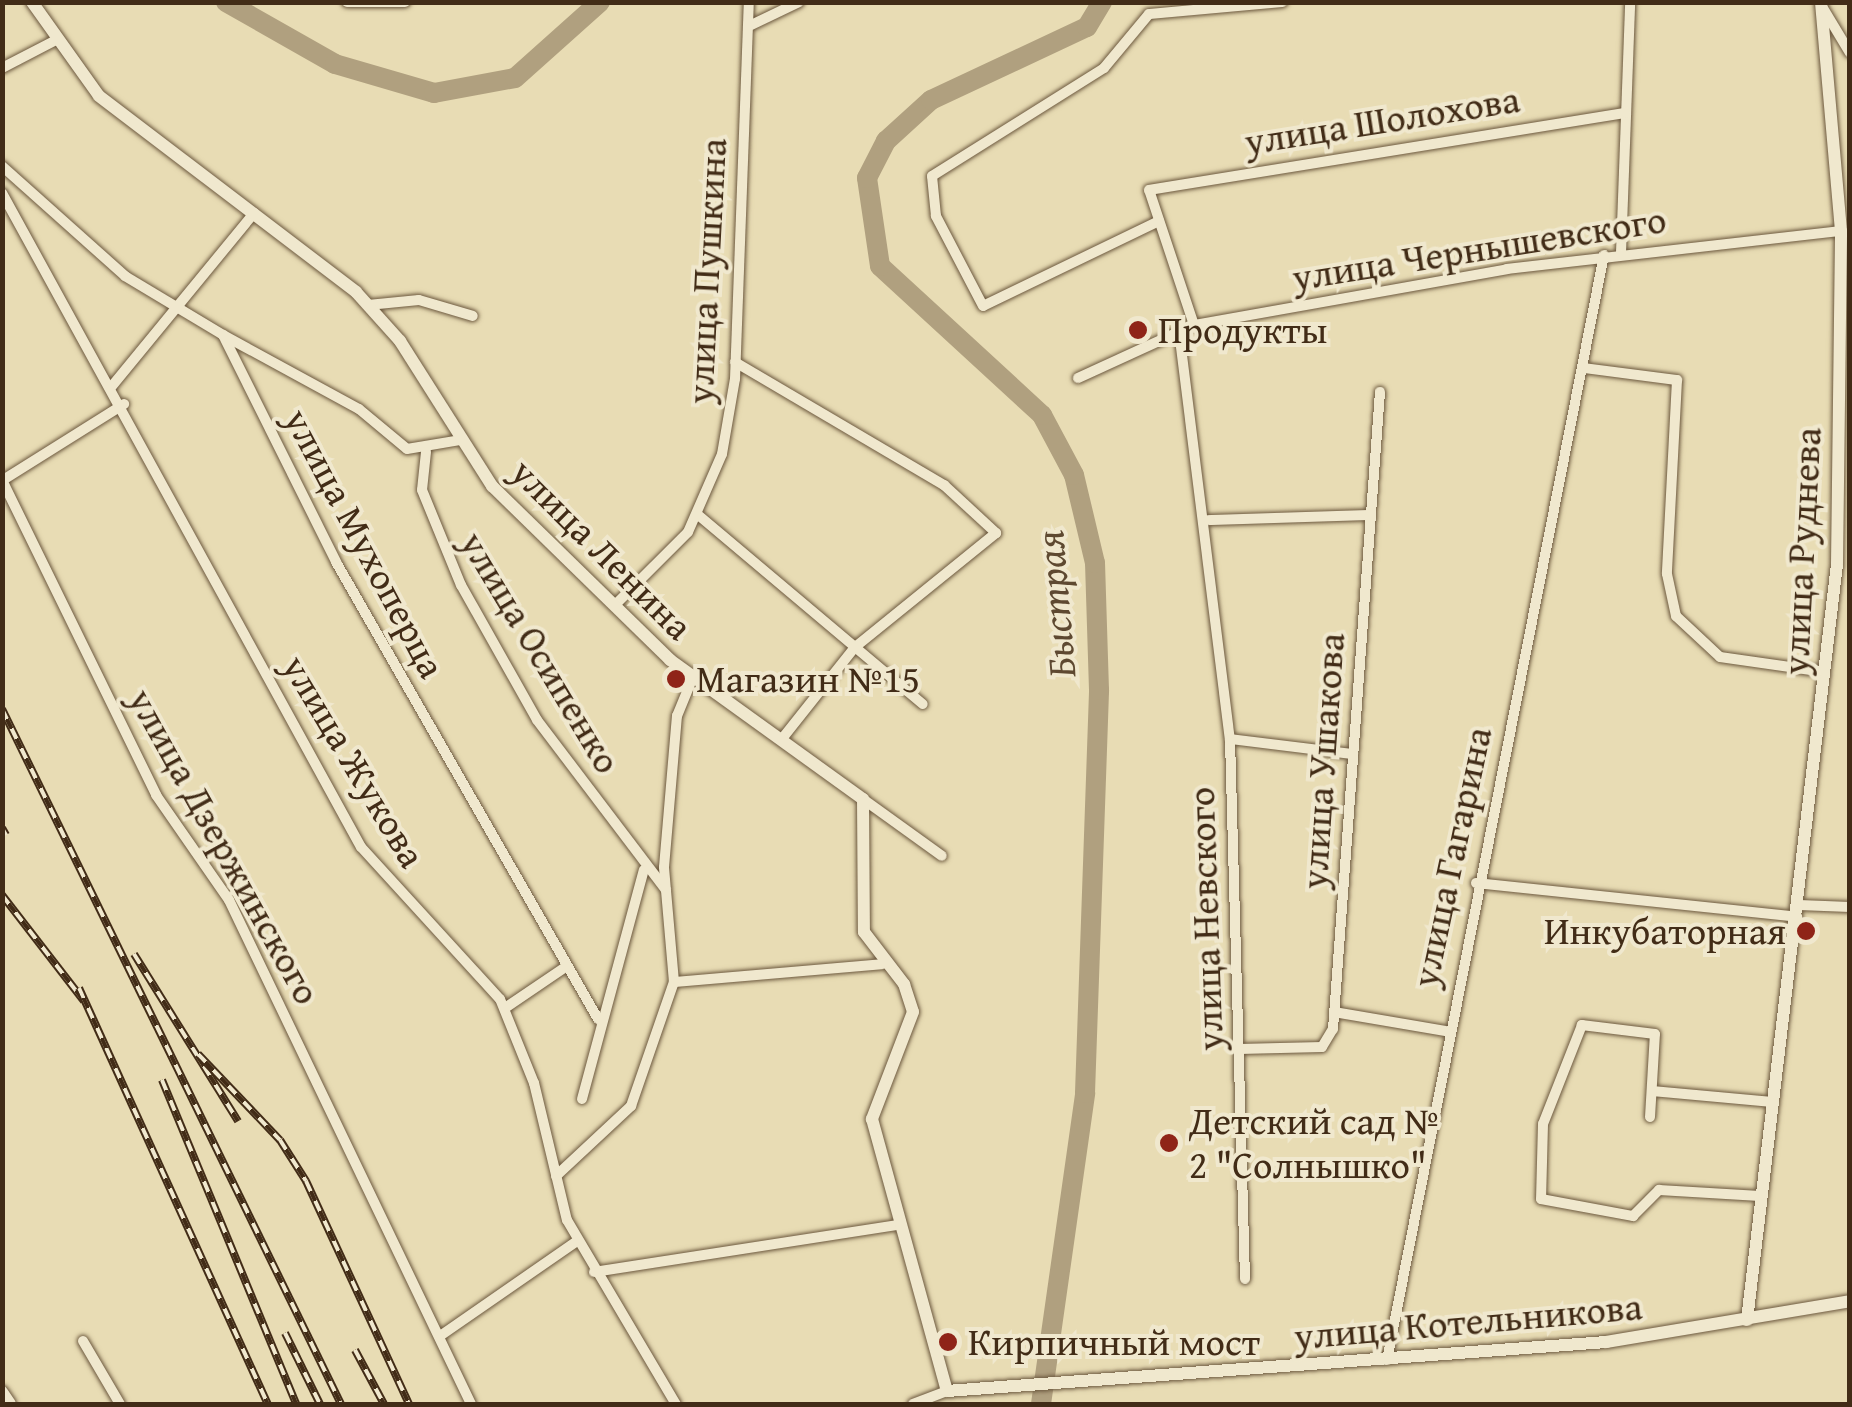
<!DOCTYPE html>
<html>
<head>
<meta charset="utf-8">
<style>
  body { margin:0 }
  #map { position:relative; width:1852px; height:1407px; overflow:hidden; background:#e8dcb4; font-family:"Gentium Book Plus",serif }
  div>[style] { position:absolute }
  .river>* { height:20px; margin:-10px; padding:0 10px; transform-origin:10px; border-radius:10px; background:#b0a07f }
  .roads { filter:drop-shadow(0 0 2px #6c583e) drop-shadow(0 0 2px #6c583e) }
  .minor>* { height:10px; margin:-5px; padding:0 5px; transform-origin:5px; border-radius:5px; background:#f0e8ce }
  .tertiary>* { height:12px; margin:-6px; padding:0 6px; transform-origin:6px; border-radius:6px; background:#f0e8ce }
  .rail>* { height:8px; margin-top:-4px; transform-origin:0; background:repeating-linear-gradient(90deg,#f0e8ce 0 11px,#422c17 0 22px); box-sizing:border-box; border-block:2px solid #422c17 }
  .dots>* { width:28px; height:28px; translate:-50% -50%; box-sizing:border-box; border:5px solid #f0e8ce; border-radius:50% }
  span { translate:-50% -50%; white-space:nowrap; text-align:center; line-height:1.15; -webkit-text-stroke:8px #f0e8ce; paint-order:stroke }
  .street-label { font-size:38px; color:#422c17 }
  .poi-label { font-size:38px; color:#422c17 }
  .left { translate:0 -50%; text-align:left }
  .right { translate:-100% -50%; text-align:right }
  .water-label { font-size:40px; color:#5e4931; font-style:italic }
  .frame { position:absolute; inset:0; border:5px solid #422c17; pointer-events:none }
</style>
</head>
<body>
<div id="map">
  <div class="river">
    <div style="left:226px;top:2px;width:125px;rotate:29.6deg"></div>
    <div style="left:335px;top:64px;width:103px;rotate:16.3deg"></div>
    <div style="left:434px;top:93px;width:82px;rotate:-10.5deg"></div>
    <div style="left:515px;top:78px;width:114px;rotate:-41.8deg"></div>
    <div style="left:1041px;top:1404px;width:314px;rotate:-81.9deg"></div>
    <div style="left:1085px;top:1093px;width:403px;rotate:-88deg"></div>
    <div style="left:1099px;top:690px;width:127px;rotate:-91.8deg"></div>
    <div style="left:1095px;top:563px;width:90px;rotate:-103.4deg"></div>
    <div style="left:1074px;top:475px;width:68px;rotate:-118.1deg"></div>
    <div style="left:1042px;top:415px;width:220px;rotate:-137.4deg"></div>
    <div style="left:880px;top:266px;width:89px;rotate:-98.4deg"></div>
    <div style="left:867px;top:178px;width:42px;rotate:-62.8deg"></div>
    <div style="left:886px;top:141px;width:61px;rotate:-42.3deg"></div>
    <div style="left:931px;top:100px;width:172px;rotate:-25.1deg"></div>
    <div style="left:1087px;top:27px;width:29px;rotate:-59deg"></div>
  </div>
  <div class="roads">
    <div class="minor">
      <div style="left:347px;top:2px;width:58px"></div>
      <div style="left:1823px;top:8px;width:52px;rotate:59deg"></div>
      <div style="left:751px;top:25px;width:53px;rotate:-25.6deg"></div>
      <div style="left:2px;top:68px;width:59px;rotate:-27.4deg"></div>
      <div style="left:2px;top:166px;width:165px;rotate:41.8deg"></div>
      <div style="left:125px;top:276px;width:114px;rotate:31deg"></div>
      <div style="left:223px;top:335px;width:254px;rotate:63.5deg"></div>
      <div style="left:336px;top:562px;width:527px;rotate:60.17deg"></div>
      <div style="left:2px;top:193px;width:746px;rotate:61.24deg"></div>
      <div style="left:361px;top:847px;width:206px;rotate:47.6deg"></div>
      <div style="left:500px;top:999px;width:91px;rotate:68deg"></div>
      <div style="left:534px;top:1083px;width:141px;rotate:76.5deg"></div>
      <div style="left:567px;top:1220px;width:214px;rotate:59.4deg"></div>
      <div style="left:1159px;top:221px;width:195px;rotate:154.2deg"></div>
      <div style="left:983px;top:306px;width:102px;rotate:-117.6deg"></div>
      <div style="left:936px;top:216px;width:40px;rotate:-95.7deg"></div>
      <div style="left:932px;top:176px;width:203px;rotate:-32.1deg"></div>
      <div style="left:1104px;top:68px;width:70px;rotate:-50.2deg"></div>
      <div style="left:1149px;top:14px;width:134px;rotate:-5.2deg"></div>
      <div style="left:1621px;top:253px;width:251px;rotate:-87.9deg"></div>
      <div style="left:368px;top:305px;width:51px;rotate:-5.6deg"></div>
      <div style="left:419px;top:300px;width:56px;rotate:16.5deg"></div>
      <div style="left:1194px;top:325px;width:142px;rotate:-108.4deg"></div>
      <div style="left:1149px;top:190px;width:483px;rotate:-9.2deg"></div>
      <div style="left:1179px;top:331px;width:411px;rotate:82.9deg"></div>
      <div style="left:1230px;top:739px;width:540px;rotate:88.41deg"></div>
      <div style="left:223px;top:335px;width:155px;rotate:28.6deg"></div>
      <div style="left:359px;top:409px;width:62px;rotate:39.8deg"></div>
      <div style="left:407px;top:449px;width:55px;rotate:-9.5deg"></div>
      <div style="left:735px;top:362px;width:243px;rotate:30.5deg"></div>
      <div style="left:944px;top:485px;width:71px;rotate:42.7deg"></div>
      <div style="left:996px;top:533px;width:181px;rotate:141deg"></div>
      <div style="left:855px;top:647px;width:119px;rotate:128.5deg"></div>
      <div style="left:1584px;top:368px;width:94px;rotate:7.4deg"></div>
      <div style="left:1677px;top:380px;width:194px;rotate:93deg"></div>
      <div style="left:1667px;top:574px;width:43px;rotate:77.9deg"></div>
      <div style="left:1676px;top:616px;width:60px;rotate:43deg"></div>
      <div style="left:1720px;top:657px;width:106px;rotate:8.1deg"></div>
      <div style="left:1078px;top:378px;width:128px;rotate:-24.6deg"></div>
      <div style="left:1194px;top:325px;width:318px;rotate:-10.1deg"></div>
      <div style="left:1507px;top:269px;width:336px;rotate:-6.5deg"></div>
      <div style="left:112px;top:386px;width:224px;rotate:-50.6deg"></div>
      <div style="left:426px;top:452px;width:38px;rotate:96deg"></div>
      <div style="left:422px;top:490px;width:103px;rotate:67.7deg"></div>
      <div style="left:461px;top:585px;width:155px;rotate:60.6deg"></div>
      <div style="left:537px;top:720px;width:213px;rotate:52.8deg"></div>
      <div style="left:2px;top:480px;width:351px;rotate:63.9deg"></div>
      <div style="left:156px;top:795px;width:128px;rotate:55.2deg"></div>
      <div style="left:229px;top:900px;width:559px;rotate:64.35deg"></div>
      <div style="left:3px;top:480px;width:143px;rotate:-32.1deg"></div>
      <div style="left:697px;top:514px;width:295px;rotate:40.1deg"></div>
      <div style="left:1209px;top:520px;width:162px;rotate:-1.8deg"></div>
      <div style="left:615px;top:605px;width:103px;rotate:-45deg"></div>
      <div style="left:688px;top:532px;width:85px;rotate:-66.4deg"></div>
      <div style="left:722px;top:454px;width:76px;rotate:-80.2deg"></div>
      <div style="left:735px;top:379px;width:377px;rotate:-87.9deg"></div>
      <div style="left:1230px;top:739px;width:124px;rotate:7deg"></div>
      <div style="left:863px;top:799px;width:97px;rotate:35.8deg"></div>
      <div style="left:1476px;top:883px;width:323px;rotate:6deg"></div>
      <div style="left:1799px;top:905px;width:51px;rotate:2.2deg"></div>
      <div style="left:674px;top:982px;width:209px;rotate:-4.9deg"></div>
      <div style="left:505px;top:1008px;width:75px;rotate:-34.1deg"></div>
      <div style="left:1334px;top:1012px;width:113px;rotate:9.7deg"></div>
      <div style="left:1239px;top:1049px;width:83px;rotate:-1.4deg"></div>
      <div style="left:1322px;top:1047px;width:21px;rotate:-59deg"></div>
      <div style="left:1333px;top:1029px;width:639px;rotate:-85.78deg"></div>
      <div style="left:1652px;top:1091px;width:121px;rotate:5.2deg"></div>
      <div style="left:582px;top:1099px;width:237px;rotate:-74.9deg"></div>
      <div style="left:1650px;top:1117px;width:83px;rotate:-86.6deg"></div>
      <div style="left:1655px;top:1034px;width:74px;rotate:-173deg"></div>
      <div style="left:1582px;top:1025px;width:106px;rotate:111.5deg"></div>
      <div style="left:1543px;top:1124px;width:75px;rotate:91.5deg"></div>
      <div style="left:1541px;top:1199px;width:94px;rotate:10.5deg"></div>
      <div style="left:1633px;top:1216px;width:37px;rotate:-45deg"></div>
      <div style="left:1659px;top:1190px;width:101px;rotate:3.4deg"></div>
      <div style="left:556px;top:1176px;width:103px;rotate:-43deg"></div>
      <div style="left:631px;top:1106px;width:131px;rotate:-70.9deg"></div>
      <div style="left:674px;top:982px;width:115px;rotate:-95deg"></div>
      <div style="left:664px;top:867px;width:152px;rotate:-85.1deg"></div>
      <div style="left:677px;top:716px;width:42px;rotate:-67.7deg"></div>
      <div style="left:594px;top:1272px;width:306px;rotate:-8.8deg"></div>
      <div style="left:440px;top:1336px;width:167px;rotate:-34.7deg"></div>
      <div style="left:83px;top:1341px;width:73px;rotate:59.6deg"></div>
      <div style="left:1387px;top:1360px;width:1126px;rotate:-78.89deg"></div>
      <div style="left:913px;top:1404px;width:36px;rotate:-21deg"></div>
    </div>
    <div class="tertiary">
      <div style="left:32px;top:2px;width:115px;rotate:54.5deg"></div>
      <div style="left:99px;top:96px;width:323px;rotate:37.3deg"></div>
      <div style="left:356px;top:292px;width:66px;rotate:48.1deg"></div>
      <div style="left:400px;top:341px;width:172px;rotate:57.6deg"></div>
      <div style="left:492px;top:486px;width:249px;rotate:44.3deg"></div>
      <div style="left:670px;top:660px;width:238px;rotate:35.8deg"></div>
      <div style="left:863px;top:799px;width:133px;rotate:89.6deg"></div>
      <div style="left:864px;top:932px;width:66px;rotate:52.4deg"></div>
      <div style="left:904px;top:984px;width:29px;rotate:72deg"></div>
      <div style="left:913px;top:1012px;width:115px;rotate:111deg"></div>
      <div style="left:872px;top:1119px;width:282px;rotate:74.6deg"></div>
      <div style="left:947px;top:1391px;width:661px;rotate:-4.25deg"></div>
      <div style="left:1606px;top:1342px;width:247px;rotate:-9.5deg"></div>
      <div style="left:1747px;top:1320px;width:761px;rotate:-83.21deg"></div>
      <div style="left:1837px;top:564px;width:333px;rotate:-89.3deg"></div>
      <div style="left:1841px;top:231px;width:230px;rotate:-95deg"></div>
      <div style="left:2px;top:1392px;width:14px;rotate:56deg"></div>
    </div>
  </div>
  <div class="rail">
    <div style="left:2px;top:709px;width:773px;rotate:64deg"></div>
    <div style="left:2px;top:828px;width:8px;rotate:60deg"></div>
    <div style="left:2px;top:895px;width:134px;rotate:52.3deg"></div>
    <div style="left:134px;top:954px;width:197px;rotate:58.1deg"></div>
    <div style="left:79px;top:988px;width:457px;rotate:65.6deg"></div>
    <div style="left:198px;top:1054px;width:119px;rotate:46.4deg"></div>
    <div style="left:280px;top:1140px;width:49px;rotate:57.6deg"></div>
    <div style="left:306px;top:1181px;width:246px;rotate:65.2deg"></div>
    <div style="left:162px;top:1080px;width:351px;rotate:67.5deg"></div>
    <div style="left:285px;top:1333px;width:79px;rotate:63.8deg"></div>
    <div style="left:355px;top:1350px;width:61px;rotate:61.8deg"></div>
  </div>
  <div class="dots">
    <div style="left:1138px;top:330px;background:#8f2418"></div>
    <div style="left:676px;top:679px;background:#8f2418"></div>
    <div style="left:1806px;top:931px;background:#8f2418"></div>
    <div style="left:1169px;top:1143px;background:#8f2418"></div>
    <div style="left:948px;top:1342px;background:#8f2418"></div>
  </div>
  <div class="street-label">
    <span style="left:1382px;top:120px;rotate:-9deg">улица Шолохова</span>
    <span style="left:1479px;top:248px;rotate:-9deg">улица Чернышевского</span>
    <span style="left:706px;top:271px;rotate:-87deg">улица Пушкина</span>
    <span style="left:365px;top:543px;rotate:62deg">улица Мухоперца</span>
    <span style="left:602px;top:549px;rotate:45deg">улица Ленина</span>
    <span style="left:1801px;top:551px;rotate:-87deg">улица Руднева</span>
    <span style="left:541px;top:652px;rotate:59deg">улица Осипенко</span>
    <span style="left:354px;top:761px;rotate:59deg">улица Жукова</span>
    <span style="left:1322px;top:761px;rotate:-86deg">улица Ушакова</span>
    <span style="left:225px;top:846px;rotate:61deg">улица Дзержинского</span>
    <span style="left:1451px;top:857px;rotate:-78deg">улица Гагарина</span>
    <span style="left:1205px;top:919px;rotate:-92deg">улица Невского</span>
    <span style="left:1468px;top:1321px;rotate:-5deg">улица Котельникова</span>
  </div>
  <div class="poi-label">
    <span class="left" style="left:1158px;top:330px">Продукты</span>
    <span class="left" style="left:696px;top:679px">Магазин №15</span>
    <span class="right" style="left:1786px;top:931px">Инкубаторная</span>
    <span class="left" style="left:1189px;top:1143px">Детский сад №<br>2 "Солнышко"</span>
    <span class="left" style="left:968px;top:1342px">Кирпичный мост</span>
  </div>
  <div class="water-label">
    <span style="left:1055px;top:604px;rotate:-95deg">Быстрая</span>
  </div>
  <div class="frame"></div>
</div>
</body>
</html>
